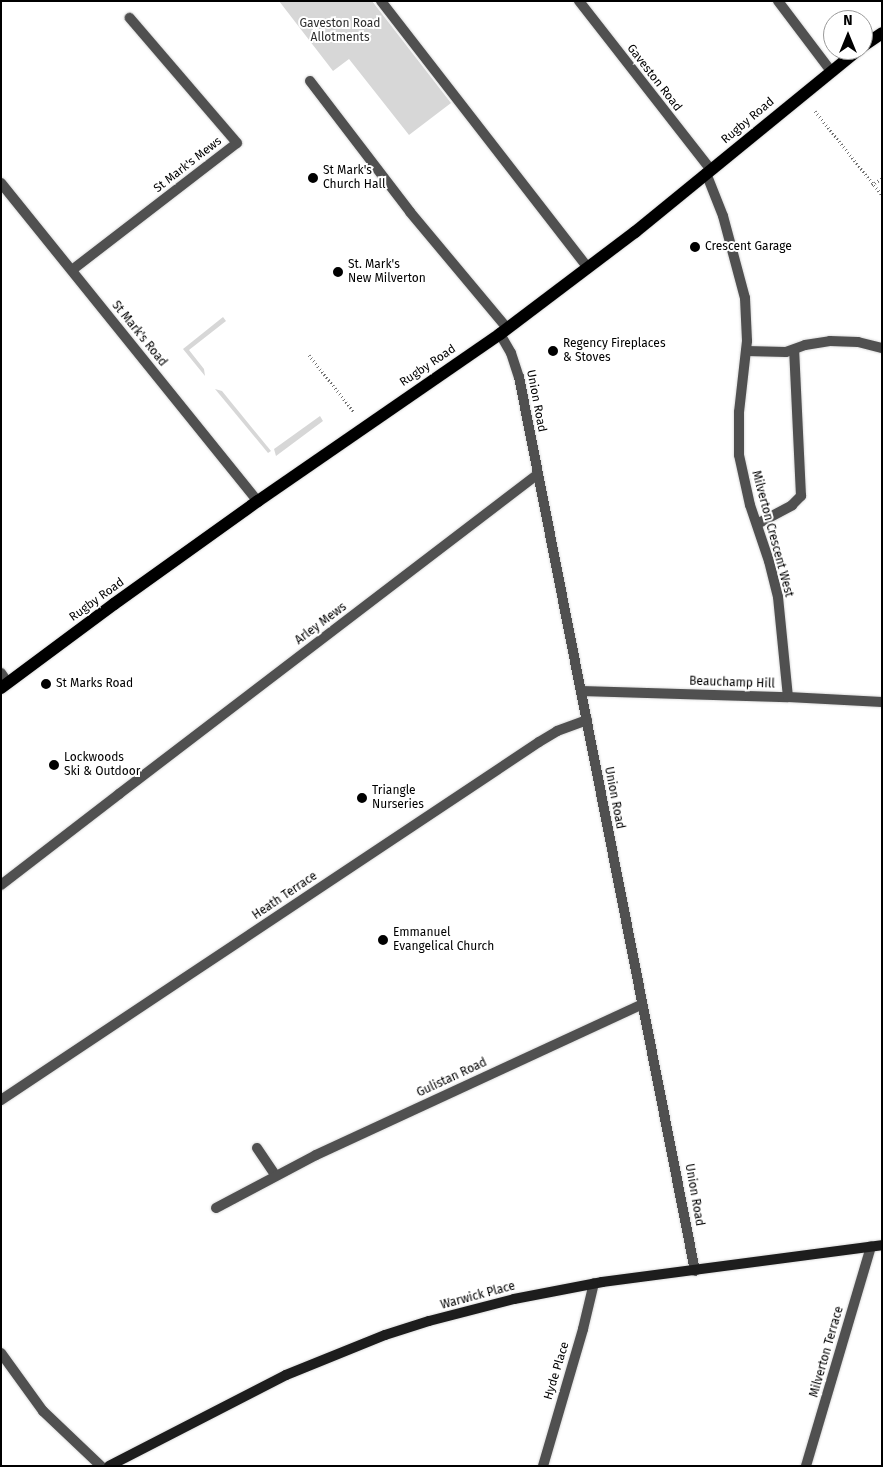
<!DOCTYPE html>
<html>
<head>
<meta charset="utf-8">
<style>
  body { margin:0 }
  #map { position:relative; width:883px; height:1467px; overflow:hidden; background:#fff; font-family:"Fira Sans",sans-serif }
  div>[style] { position:absolute }
  .green>* { inset:0; background:#d7d7d7 }
  .path>* { height:3px; margin-top:-1.5px; transform-origin:0; background:repeating-linear-gradient(90deg,#727272 0 1px,transparent 0 3.5px) }
  .roads { filter:drop-shadow(0 0 1px #dbdbdb) drop-shadow(0 0 1px #dbdbdb) }
  .service>* { height:10px; margin:-5px; padding:0 5px; transform-origin:5px; border-radius:5px; background:#505050 }
  .minor>* { height:10px; margin:-5px; padding:0 5px; transform-origin:5px; border-radius:5px; background:#505050 }
  .secondary>* { height:10px; margin:-5px; padding:0 5px; transform-origin:5px; border-radius:5px; background:#1d1d1d }
  .primary>* { height:12px; margin:-6px; padding:0 6px; transform-origin:6px; border-radius:6px; background:#000 }
  .dots>* { width:14px; height:14px; translate:-50% -50%; box-sizing:border-box; border:2px solid #fff; border-radius:50% }
  span { translate:-50% -50%; white-space:nowrap; text-align:center; line-height:1.15; -webkit-text-stroke:4px #fff; paint-order:stroke }
  .park-label { font-size:12px; color:#2e2e2e }
  .street-label { font-size:12px; color:#000 }
  .poi-label { font-size:12px; color:#000 }
  .left { translate:0 -50%; text-align:left }
  .frame { position:absolute; inset:0; border:2px solid #000; pointer-events:none }
  .north { position:absolute; left:823px; top:10px; width:50px; height:50px; box-sizing:border-box; background:#fff; border:1px solid #999; border-radius:50%; rotate:0deg; font-size:14px; font-weight:700; line-height:20px; text-align:center; color:#000 }
  .north::after { content:''; display:block; margin:auto; width:18px; height:22px; background:#000; clip-path:polygon(50% 0,100% 100%,50% 72%,0 100%) }
</style>
</head>
<body>
<div id="map">
  <div class="green">
    <div style="clip-path:polygon(279px 1px,372px 1px,451px 103px,409px 135px,349px 59px,333px 71px)"></div>
    <div style="clip-path:polygon(223px 317px,226px 321px,189px 350px,204px 369px,205px 376px,183px 349px)"></div>
    <div style="clip-path:polygon(215px 389px,222px 391px,271px 451px,268px 453px)"></div>
    <div style="clip-path:polygon(320px 416px,323px 421px,276px 456px,274px 449px)"></div>
  </div>
  <div class="path">
    <div style="left:815px;top:111px;width:107px;rotate:51.4deg"></div>
    <div style="left:872px;top:185px;width:12px;rotate:-35deg"></div>
    <div style="left:309px;top:355px;width:73px;rotate:51.7deg"></div>
  </div>
  <div class="roads">
    <div class="service">
      <div style="left:381px;top:1px;width:338px;rotate:52.2deg"></div>
      <div style="left:778px;top:1px;width:88px;rotate:52.9deg"></div>
      <div style="left:310px;top:81px;width:165px;rotate:52.6deg"></div>
      <div style="left:410px;top:212px;width:151px;rotate:50.1deg"></div>
      <div style="left:746px;top:351px;width:40px;rotate:1.4deg"></div>
      <div style="left:786px;top:352px;width:20px;rotate:-20deg"></div>
      <div style="left:805px;top:345px;width:25px;rotate:-9deg"></div>
      <div style="left:830px;top:341px;width:28px;rotate:2deg"></div>
      <div style="left:858px;top:342px;width:25px;rotate:14deg"></div>
      <div style="left:757px;top:524px;width:40px;rotate:-28deg"></div>
      <div style="left:792px;top:505px;width:13px;rotate:-45deg"></div>
      <div style="left:801px;top:496px;width:146px;rotate:-92.7deg"></div>
      <div style="left:1px;top:885px;width:149px;rotate:-37.6deg"></div>
    </div>
    <div class="minor">
      <div style="left:579px;top:1px;width:214px;rotate:52deg"></div>
      <div style="left:706px;top:173px;width:46px;rotate:68.4deg"></div>
      <div style="left:723px;top:216px;width:85px;rotate:75deg"></div>
      <div style="left:745px;top:298px;width:43px;rotate:87.3deg"></div>
      <div style="left:747px;top:341px;width:71px;rotate:96.4deg"></div>
      <div style="left:739px;top:412px;width:43px;rotate:90deg"></div>
      <div style="left:739px;top:455px;width:51px;rotate:77.6deg"></div>
      <div style="left:750px;top:505px;width:59px;rotate:71.3deg"></div>
      <div style="left:769px;top:561px;width:37px;rotate:76deg"></div>
      <div style="left:778px;top:597px;width:100px;rotate:84.3deg"></div>
      <div style="left:1px;top:183px;width:409px;rotate:51.1deg"></div>
      <div style="left:72px;top:270px;width:208px;rotate:-37.6deg"></div>
      <div style="left:237px;top:143px;width:165px;rotate:-130.6deg"></div>
      <div style="left:500px;top:334px;width:22px;rotate:60deg"></div>
      <div style="left:511px;top:353px;width:25px;rotate:72deg"></div>
      <div style="left:519px;top:377px;width:911px;rotate:78.86deg"></div>
      <div style="left:1px;top:673px;width:12px;rotate:55deg"></div>
      <div style="left:581px;top:691px;width:207px;rotate:1.7deg"></div>
      <div style="left:788px;top:697px;width:94px;rotate:3deg"></div>
      <div style="left:119px;top:794px;width:527px;rotate:-37.37deg"></div>
      <div style="left:1px;top:1100px;width:646px;rotate:-33.64deg"></div>
      <div style="left:539px;top:742px;width:21px;rotate:-31deg"></div>
      <div style="left:557px;top:731px;width:32px;rotate:-20deg"></div>
      <div style="left:257px;top:1148px;width:32px;rotate:56deg"></div>
      <div style="left:216px;top:1208px;width:113px;rotate:-27.9deg"></div>
      <div style="left:316px;top:1155px;width:358px;rotate:-24.8deg"></div>
      <div style="left:1px;top:1353px;width:72px;rotate:54.1deg"></div>
      <div style="left:43px;top:1411px;width:80px;rotate:43.5deg"></div>
      <div style="left:543px;top:1466px;width:143px;rotate:-73.7deg"></div>
      <div style="left:583px;top:1329px;width:47px;rotate:-76.6deg"></div>
      <div style="left:806px;top:1466px;width:229px;rotate:-73.5deg"></div>
    </div>
    <div class="secondary">
      <div style="left:109px;top:1466px;width:199px;rotate:-27.2deg"></div>
      <div style="left:286px;top:1375px;width:107px;rotate:-22deg"></div>
      <div style="left:385px;top:1335px;width:46px;rotate:-17.7deg"></div>
      <div style="left:429px;top:1321px;width:88px;rotate:-14.5deg"></div>
      <div style="left:514px;top:1299px;width:90px;rotate:-10.9deg"></div>
      <div style="left:602px;top:1282px;width:282px;rotate:-7.5deg"></div>
    </div>
    <div class="primary">
      <div style="left:863px;top:46px;width:23px;rotate:-34deg"></div>
      <div style="left:1px;top:688px;width:141px;rotate:-36.6deg"></div>
      <div style="left:114px;top:604px;width:177px;rotate:-35.6deg"></div>
      <div style="left:258px;top:501px;width:294px;rotate:-34.6deg"></div>
      <div style="left:500px;top:334px;width:169px;rotate:-37.1deg"></div>
      <div style="left:635px;top:232px;width:288px;rotate:-39.2deg"></div>
    </div>
  </div>
  <div class="dots">
    <div style="left:313px;top:178px;background:#000"></div>
    <div style="left:695px;top:247px;background:#000"></div>
    <div style="left:338px;top:272px;background:#000"></div>
    <div style="left:553px;top:351px;background:#000"></div>
    <div style="left:46px;top:684px;background:#000"></div>
    <div style="left:54px;top:765px;background:#000"></div>
    <div style="left:362px;top:798px;background:#000"></div>
    <div style="left:383px;top:940px;background:#000"></div>
  </div>
  <div class="park-label">
    <span style="left:340px;top:31px">Gaveston Road<br>Allotments</span>
  </div>
  <div class="street-label">
    <span style="left:654px;top:78px;rotate:52deg">Gaveston Road</span>
    <span style="left:748px;top:121px;rotate:-40deg">Rugby Road</span>
    <span style="left:188px;top:165px;rotate:-38deg">St Mark's Mews</span>
    <span style="left:139px;top:334px;rotate:51deg">St Mark's Road</span>
    <span style="left:428px;top:366px;rotate:-34deg">Rugby Road</span>
    <span style="left:536px;top:401px;rotate:79deg">Union Road</span>
    <span style="left:772px;top:534px;rotate:75deg">Milverton Crescent West</span>
    <span style="left:97px;top:600px;rotate:-36deg">Rugby Road</span>
    <span style="left:321px;top:624px;rotate:-37deg">Arley Mews</span>
    <span style="left:732px;top:683px;rotate:2deg">Beauchamp Hill</span>
    <span style="left:614px;top:798px;rotate:79deg">Union Road</span>
    <span style="left:285px;top:896px;rotate:-34deg">Heath Terrace</span>
    <span style="left:452px;top:1078px;rotate:-25deg">Gulistan Road</span>
    <span style="left:694px;top:1195px;rotate:80deg">Union Road</span>
    <span style="left:478px;top:1296px;rotate:-15deg">Warwick Place</span>
    <span style="left:827px;top:1352px;rotate:-74deg">Milverton Terrace</span>
    <span style="left:557px;top:1371px;rotate:-73deg">Hyde Place</span>
  </div>
  <div class="poi-label">
    <span class="left" style="left:323px;top:178px">St Mark's<br>Church Hall</span>
    <span class="left" style="left:705px;top:247px">Crescent Garage</span>
    <span class="left" style="left:348px;top:272px">St. Mark's<br>New Milverton</span>
    <span class="left" style="left:563px;top:351px">Regency Fireplaces<br>&amp; Stoves</span>
    <span class="left" style="left:56px;top:684px">St Marks Road</span>
    <span class="left" style="left:64px;top:765px">Lockwoods<br>Ski &amp; Outdoor</span>
    <span class="left" style="left:372px;top:798px">Triangle<br>Nurseries</span>
    <span class="left" style="left:393px;top:940px">Emmanuel<br>Evangelical Church</span>
  </div>
  <div class="frame"></div>
  <div class="north">N</div>
</div>
</body>
</html>
